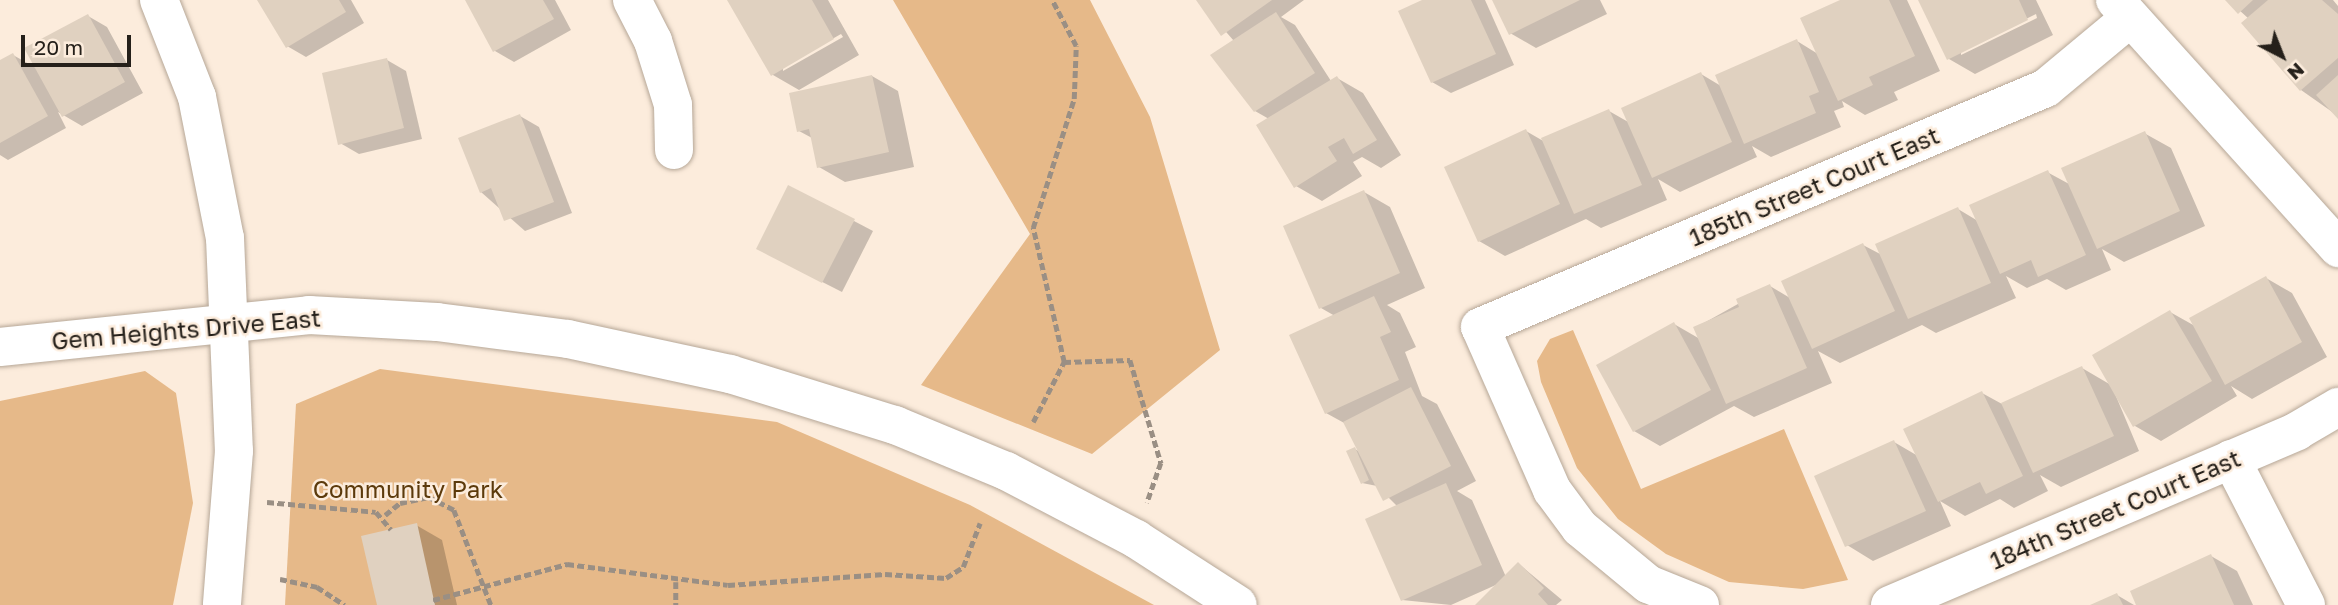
<!DOCTYPE html>
<html>
<head>
<meta charset="utf-8">
<style>
  body { margin:0 }
  #map { position:relative; width:2338px; height:605px; overflow:hidden; background:#fcecdc; font-family:"Golos Text",sans-serif }
  div>[style] { position:absolute }
  .green>* { inset:0; background:#e6b989 }
  .shadow>* { inset:0; background:#0003 }
  .building>* { inset:0; background:#e0d1c0 }
  .path>* { height:4.5px; margin-top:-2.25px; transform-origin:0; background:repeating-linear-gradient(90deg,#9a8f84 0 7px,transparent 0 10.5px) }
  .roads { filter:drop-shadow(0 0 2px #b6a797) drop-shadow(0 0 2px #b6a797) }
  .minor>* { height:38px; margin:-19px; padding:0 19px; transform-origin:19px; border-radius:19px; background:#fff }
  .tertiary>* { height:38px; margin:-19px; padding:0 19px; transform-origin:19px; border-radius:19px; background:#fff }
  span { translate:-50% -50%; white-space:nowrap; text-align:center; line-height:1.15; -webkit-text-stroke:5px #fcecdc; paint-order:stroke }
  .street-label { font-size:24px; color:#25201a }
  .park-label { font-size:24px; color:#5c3a0b }
  .north { position:absolute; left:2247px; top:21px; width:70px; height:70px; -webkit-text-stroke:5px #fcecdc; paint-order:stroke; rotate:138deg; font-size:19px; font-weight:700; line-height:28px; text-align:center; color:#25201a }
  .north::after { content:''; display:block; margin:auto; width:24px; height:32px; background:#25201a; clip-path:polygon(50% 0,100% 100%,50% 72%,0 100%) }
  .scale { position:absolute; left:21px; top:35px; width:110px; height:32px; box-sizing:border-box; border:4px solid #25201a; border-top:0; padding-left:9px; font-size:21px; line-height:24px; white-space:nowrap; color:#25201a; -webkit-text-stroke:5px #fcecdc; paint-order:stroke }
</style>
</head>
<body>
<div id="map">
  <div class="green">
    <div style="clip-path:polygon(893px 0,1090px 0,1150px 117px,1220px 350px,1092px 454px,921px 385px,1030px 234px)"></div>
    <div style="clip-path:polygon(1573px 330px,1641px 489px,1784px 429px,1848px 580px,1803px 589px,1729px 582px,1666px 554px,1618px 519px,1577px 468px,1541px 382px,1537px 361px,1550px 339px)"></div>
    <div style="clip-path:polygon(380px 369px,777px 422px,970px 505px,1154px 605px,285px 605px,296px 404px)"></div>
    <div style="clip-path:polygon(145px 371px,176px 393px,193px 503px,173px 605px,0 605px,0 401px)"></div>
  </div>
  <div class="shadow">
    <div style="clip-path:polygon(259px 0,351px 0,364px 23px,306px 57px,287px 46px)"></div>
    <div style="clip-path:polygon(467px 0,555px 0,571px 30px,514px 62px,495px 51px)"></div>
    <div style="clip-path:polygon(evenodd,729px 0,828px 0,859px 55px,799px 90px,773px 75px,729px 0,841px 34px,843px 37px,783px 71px,783px 67px,841px 34px)"></div>
    <div style="clip-path:polygon(1198px 0,1304px 0,1281px 17px,1295px 25px,1331px 81px,1337px 78px,1363px 93px,1401px 155px,1381px 168px,1362px 157px,1353px 162px,1362px 176px,1322px 201px,1296px 186px,1269px 119px,1255px 111px,1234px 41px)"></div>
    <div style="clip-path:polygon(1427px 0,1485px 0,1514px 65px,1451px 93px,1432px 82px)"></div>
    <div style="clip-path:polygon(1494px 0,1600px 0,1607px 14px,1536px 48px,1510px 33px)"></div>
    <div style="clip-path:polygon(1844px 0,1907px 0,1940px 71px,1894px 92px,1898px 100px,1865px 115px,1842px 101px,1844px 107px,1834px 111px,1841px 127px,1771px 157px,1752px 146px,1757px 157px,1680px 192px,1658px 179px,1667px 200px,1601px 228px,1586px 219px,1505px 256px,1479px 241px,1526px 131px,1545px 142px,1609px 111px,1630px 123px,1701px 74px,1721px 86px,1797px 41px,1818px 54px)"></div>
    <div style="clip-path:polygon(evenodd,1919px 0,2036px 0,2053px 35px,1975px 74px,1949px 59px,1919px 0,2036px 14px,2037px 18px,1961px 55px,1961px 51px,2036px 14px)"></div>
    <div style="clip-path:polygon(2228px 0,2333px 0,2338px 6px,2338px 116px,2301px 90px,2249px 19px)"></div>
    <div style="clip-path:polygon(88px 16px,107px 27px,143px 93px,82px 126px,58px 112px,66px 128px,8px 160px,0 155px,0 62px,13px 55px,38px 69px)"></div>
    <div style="clip-path:polygon(387px 60px,406px 71px,422px 139px,359px 154px,340px 143px)"></div>
    <div style="clip-path:polygon(872px 76px,898px 91px,914px 167px,845px 182px,819px 167px,812px 138px,799px 131px)"></div>
    <div style="clip-path:polygon(520px 116px,539px 127px,572px 213px,525px 231px,481px 192px)"></div>
    <div style="clip-path:polygon(2144px 133px,2171px 148px,2205px 226px,2124px 262px,2102px 249px,2111px 270px,2066px 290px,2047px 279px,2027px 288px,2006px 276px,2016px 298px,1936px 333px,1922px 325px,1840px 363px,1818px 351px,1832px 383px,1754px 417px,1734px 406px,1660px 446px,1634px 431px,1674px 324px,1700px 339px,1695px 328px,1770px 286px,1790px 298px,1863px 245px,1882px 255px,1958px 209px,1978px 221px,2047px 172px,2071px 185px)"></div>
    <div style="clip-path:polygon(1364px 192px,1390px 207px,1425px 288px,1387px 305px,1400px 313px,1416px 347px,1405px 352px,1422px 396px,1437px 404px,1476px 481px,1457px 491px,1472px 500px,1506px 577px,1519px 564px,1562px 600px,1556px 605px,1477px 605px,1498px 584px,1451px 605px,1402px 600px,1397px 506px,1377px 486px,1362px 483px,1355px 449px,1360px 452px,1346px 424px,1326px 413px,1335px 316px,1321px 308px)"></div>
    <div style="clip-path:polygon(854px 221px,873px 231px,842px 292px,777px 259px)"></div>
    <div style="clip-path:polygon(2266px 278px,2292px 293px,2327px 357px,2252px 399px,2231px 386px,2237px 396px,2161px 441px,2135px 426px,2113px 389px,2139px 451px,2061px 487px,2040px 475px,2048px 491px,2014px 508px,2000px 499px,1965px 516px,1940px 501px,1951px 526px,1873px 561px,1847px 545px,1894px 442px,1918px 456px,1982px 393px,2002px 404px,2082px 368px,2111px 385px,2170px 312px,2195px 326px)"></div>
    <div style="clip-path:polygon(416px 525px,442px 540px,457px 605px,378px 605px)"></div>
    <div style="clip-path:polygon(2211px 556px,2237px 571px,2253px 605px,2138px 605px)"></div>
    <div style="clip-path:polygon(2117px 595px,2134px 605px,2100px 605px)"></div>
  </div>
  <div class="building">
    <div style="clip-path:polygon(257px 0,339px 0,346px 12px,286px 48px)"></div>
    <div style="clip-path:polygon(465px 0,543px 0,554px 19px,493px 52px)"></div>
    <div style="clip-path:polygon(727px 0,812px 0,834px 39px,771px 76px)"></div>
    <div style="clip-path:polygon(1196px 0,1272px 0,1221px 36px)"></div>
    <div style="clip-path:polygon(1422px 0,1471px 0,1496px 54px,1431px 83px,1398px 11px)"></div>
    <div style="clip-path:polygon(1492px 0,1580px 0,1509px 35px)"></div>
    <div style="clip-path:polygon(1840px 0,1889px 0,1915px 56px,1869px 77px,1873px 85px,1838px 101px,1800px 18px)"></div>
    <div style="clip-path:polygon(1918px 0,2019px 0,2028px 20px,1947px 60px)"></div>
    <div style="clip-path:polygon(2225px 0,2253px 0,2238px 14px)"></div>
    <div style="clip-path:polygon(2268px 0,2322px 0,2338px 14px,2338px 58px,2300px 91px,2241px 23px)"></div>
    <div style="clip-path:polygon(1276px 12px,1315px 73px,1254px 112px,1210px 55px)"></div>
    <div style="clip-path:polygon(88px 14px,125px 82px,62px 117px,24px 48px)"></div>
    <div style="clip-path:polygon(1797px 39px,1819px 92px,1809px 96px,1816px 113px,1744px 144px,1715px 75px)"></div>
    <div style="clip-path:polygon(13px 53px,48px 116px,0 143px,0 60px)"></div>
    <div style="clip-path:polygon(387px 58px,404px 128px,338px 145px,322px 73px)"></div>
    <div style="clip-path:polygon(1701px 72px,1732px 142px,1652px 178px,1621px 108px)"></div>
    <div style="clip-path:polygon(872px 75px,889px 152px,817px 168px,809px 129px,797px 132px,789px 93px)"></div>
    <div style="clip-path:polygon(2338px 75px,2338px 119px,2316px 95px)"></div>
    <div style="clip-path:polygon(1337px 76px,1377px 140px,1353px 154px,1344px 138px,1328px 147px,1337px 161px,1294px 188px,1256px 125px)"></div>
    <div style="clip-path:polygon(1609px 109px,1642px 185px,1574px 214px,1541px 138px)"></div>
    <div style="clip-path:polygon(520px 114px,554px 202px,504px 221px,491px 188px,480px 193px,458px 138px)"></div>
    <div style="clip-path:polygon(1526px 129px,1560px 204px,1478px 242px,1444px 167px)"></div>
    <div style="clip-path:polygon(2145px 131px,2180px 211px,2097px 249px,2061px 168px)"></div>
    <div style="clip-path:polygon(2048px 170px,2086px 255px,2038px 277px,2031px 260px,2000px 274px,1969px 205px)"></div>
    <div style="clip-path:polygon(788px 185px,855px 219px,822px 283px,756px 249px)"></div>
    <div style="clip-path:polygon(1364px 190px,1400px 273px,1319px 309px,1283px 226px)"></div>
    <div style="clip-path:polygon(1958px 207px,1991px 283px,1908px 319px,1875px 244px)"></div>
    <div style="clip-path:polygon(1863px 243px,1895px 311px,1812px 349px,1781px 281px)"></div>
    <div style="clip-path:polygon(2266px 276px,2302px 342px,2225px 385px,2189px 318px)"></div>
    <div style="clip-path:polygon(1770px 284px,1807px 368px,1726px 404px,1693px 327px,1739px 307px,1736px 299px)"></div>
    <div style="clip-path:polygon(1374px 296px,1391px 332px,1380px 337px,1399px 380px,1325px 414px,1289px 335px)"></div>
    <div style="clip-path:polygon(2170px 310px,2212px 381px,2133px 427px,2092px 355px)"></div>
    <div style="clip-path:polygon(1674px 322px,1711px 390px,1633px 432px,1596px 365px)"></div>
    <div style="clip-path:polygon(2082px 366px,2114px 436px,2033px 473px,2001px 403px)"></div>
    <div style="clip-path:polygon(1411px 387px,1451px 466px,1383px 501px,1343px 422px)"></div>
    <div style="clip-path:polygon(1982px 391px,2023px 476px,1986px 494px,1980px 482px,1938px 502px,1903px 429px)"></div>
    <div style="clip-path:polygon(1894px 440px,1926px 511px,1845px 547px,1814px 476px)"></div>
    <div style="clip-path:polygon(1355px 447px,1369px 480px,1361px 484px,1346px 451px)"></div>
    <div style="clip-path:polygon(1446px 483px,1482px 565px,1401px 601px,1365px 519px)"></div>
    <div style="clip-path:polygon(417px 523px,435px 605px,377px 605px,361px 536px)"></div>
    <div style="clip-path:polygon(2211px 554px,2234px 605px,2136px 605px,2130px 591px)"></div>
    <div style="clip-path:polygon(1518px 562px,1544px 588px,1538px 594px,1548px 605px,1475px 605px)"></div>
    <div style="clip-path:polygon(2117px 593px,2123px 605px,2090px 605px)"></div>
  </div>
  <div class="path">
    <div style="left:1064px;top:362px;width:66px;rotate:-1.7deg"></div>
    <div style="left:1130px;top:360px;width:108px;rotate:73.2deg"></div>
    <div style="left:1161px;top:463px;width:42px;rotate:109.3deg"></div>
    <div style="left:1033px;top:422px;width:68px;rotate:-62.7deg"></div>
    <div style="left:1064px;top:362px;width:138px;rotate:-103deg"></div>
    <div style="left:1033px;top:228px;width:135px;rotate:-72.4deg"></div>
    <div style="left:1074px;top:99px;width:53px;rotate:-87.8deg"></div>
    <div style="left:1076px;top:46px;width:52px;rotate:-117.6deg"></div>
    <div style="left:267px;top:502px;width:109px;rotate:5.2deg"></div>
    <div style="left:376px;top:512px;width:23px;rotate:49deg"></div>
    <div style="left:385px;top:515px;width:19px;rotate:-39deg"></div>
    <div style="left:400px;top:503px;width:30px;rotate:-12deg"></div>
    <div style="left:429px;top:497px;width:28px;rotate:27deg"></div>
    <div style="left:454px;top:510px;width:102px;rotate:68.7deg"></div>
    <div style="left:280px;top:579px;width:38px;rotate:12deg"></div>
    <div style="left:317px;top:587px;width:33px;rotate:33deg"></div>
    <div style="left:676px;top:582px;width:23px;rotate:90deg"></div>
    <div style="left:433px;top:600px;width:139px;rotate:-15deg"></div>
    <div style="left:567px;top:564px;width:162px;rotate:7.4deg"></div>
    <div style="left:728px;top:585px;width:157px;rotate:-4deg"></div>
    <div style="left:885px;top:574px;width:61px;rotate:3.8deg"></div>
    <div style="left:946px;top:578px;width:20px;rotate:-33deg"></div>
    <div style="left:963px;top:567px;width:47px;rotate:-68.9deg"></div>
  </div>
  <div class="roads">
    <div class="minor">
      <div style="left:159px;top:0;width:104px;rotate:68.6deg"></div>
      <div style="left:197px;top:97px;width:144px;rotate:78.8deg"></div>
      <div style="left:225px;top:238px;width:213px;rotate:87.6deg"></div>
      <div style="left:234px;top:451px;width:154px;rotate:94.5deg"></div>
      <div style="left:632px;top:0;width:46px;rotate:62.9deg"></div>
      <div style="left:653px;top:41px;width:67px;rotate:72.6deg"></div>
      <div style="left:673px;top:105px;width:45px;rotate:88.7deg"></div>
      <div style="left:2115px;top:0;width:334px;rotate:48deg"></div>
      <div style="left:2231px;top:459px;width:164px;rotate:62.8deg"></div>
      <div style="left:1700px;top:605px;width:56px;rotate:-158deg"></div>
      <div style="left:1648px;top:584px;width:88px;rotate:-140.5deg"></div>
      <div style="left:1580px;top:528px;width:47px;rotate:-126.4deg"></div>
      <div style="left:1552px;top:490px;width:178px;rotate:-113.8deg"></div>
      <div style="left:1480px;top:327px;width:614px;rotate:-22.89deg"></div>
      <div style="left:2046px;top:88px;width:109px;rotate:-39.8deg"></div>
      <div style="left:1890px;top:605px;width:443px;rotate:-23.1deg"></div>
      <div style="left:2297px;top:431px;width:48px;rotate:-30.3deg"></div>
    </div>
    <div class="tertiary">
      <div style="left:0;top:347px;width:311px;rotate:-5.9deg"></div>
      <div style="left:309px;top:315px;width:128px;rotate:3.1deg"></div>
      <div style="left:437px;top:322px;width:132px;rotate:7.4deg"></div>
      <div style="left:568px;top:339px;width:166px;rotate:12.2deg"></div>
      <div style="left:730px;top:374px;width:173px;rotate:17.2deg"></div>
      <div style="left:895px;top:425px;width:120px;rotate:22.5deg"></div>
      <div style="left:1006px;top:471px;width:147px;rotate:27.6deg"></div>
      <div style="left:1136px;top:539px;width:121px;rotate:32.9deg"></div>
    </div>
  </div>
  <div class="street-label">
    <span style="left:1814px;top:186px;rotate:-23deg">185th Street Court East</span>
    <span style="left:186px;top:329px;rotate:-5deg">Gem Heights Drive East</span>
    <span style="left:2115px;top:509px;rotate:-23deg">184th Street Court East</span>
  </div>
  <div class="park-label">
    <span style="left:408px;top:489px">Community Park</span>
  </div>
  <div class="north">N</div>
  <div class="scale">20 m</div>
</div>
</body>
</html>
